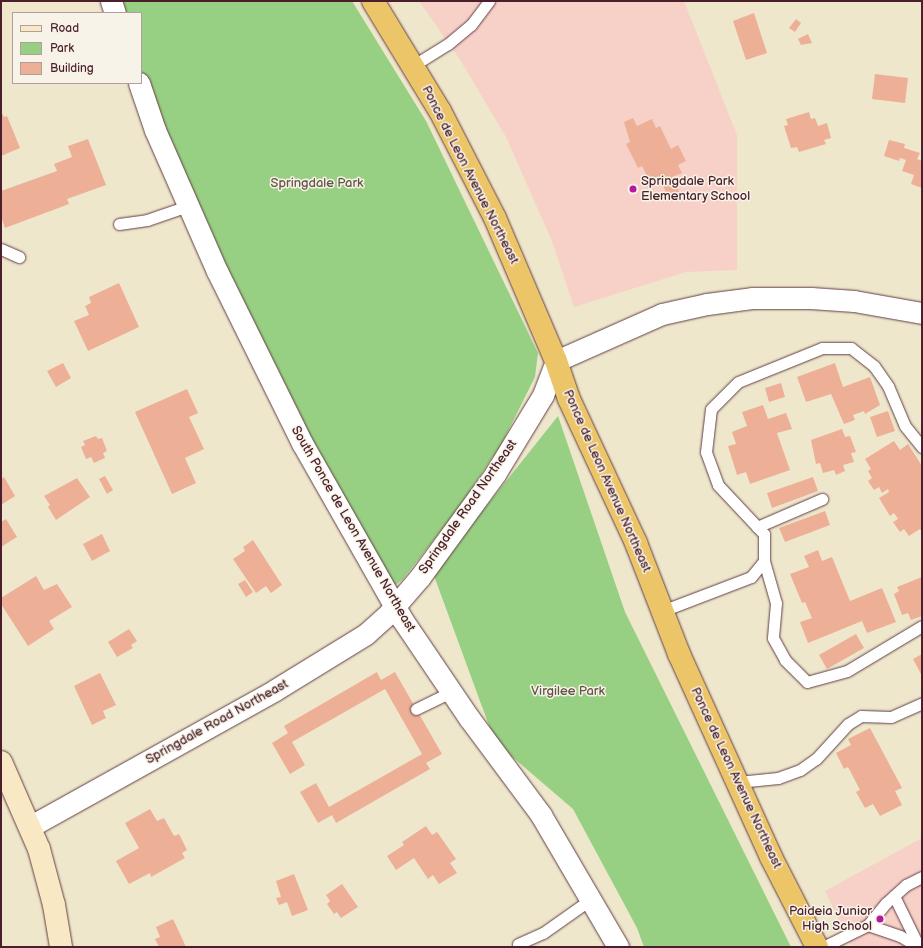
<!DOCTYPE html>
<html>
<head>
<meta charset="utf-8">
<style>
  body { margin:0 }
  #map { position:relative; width:923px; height:948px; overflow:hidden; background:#eee7cc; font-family:"Balsamiq Sans",sans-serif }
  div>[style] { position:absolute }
  .built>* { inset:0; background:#f7d1c8 }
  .green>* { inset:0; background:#97d083 }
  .building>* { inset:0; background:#edb097 }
  .roads { filter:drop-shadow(0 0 1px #633d43) drop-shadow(0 0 1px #633d43) }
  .lane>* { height:11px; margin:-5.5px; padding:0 5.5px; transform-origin:5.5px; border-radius:5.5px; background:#fff }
  .street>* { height:21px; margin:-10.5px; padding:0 10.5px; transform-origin:10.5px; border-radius:10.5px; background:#fff }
  .secondary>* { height:22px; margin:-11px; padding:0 11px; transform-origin:11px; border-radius:11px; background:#f8e8c3 }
  .highway>* { height:22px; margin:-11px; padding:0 11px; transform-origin:11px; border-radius:11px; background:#edc569 }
  .dots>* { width:11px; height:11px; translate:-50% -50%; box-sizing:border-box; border:2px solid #f7f3e8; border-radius:50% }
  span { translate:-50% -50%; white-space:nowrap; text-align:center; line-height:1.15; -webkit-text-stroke:3px #f7f3e8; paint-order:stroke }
  .street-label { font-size:13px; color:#4a1f2b }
  .poi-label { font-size:13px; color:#4a1f2b }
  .left { translate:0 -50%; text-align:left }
  .right { translate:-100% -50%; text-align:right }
  .park-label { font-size:13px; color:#615445 }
  .frame { position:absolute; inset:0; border:2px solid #4a1f2b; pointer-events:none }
  .legend { position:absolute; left:12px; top:12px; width:130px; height:72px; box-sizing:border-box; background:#f7f3e8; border:1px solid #b29e9c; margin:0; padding:5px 7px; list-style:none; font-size:12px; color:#4a1f2b }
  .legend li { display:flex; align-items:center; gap:8px; height:20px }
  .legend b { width:20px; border:1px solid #b29e9c }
</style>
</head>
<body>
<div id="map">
  <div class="built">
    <div style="clip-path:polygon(419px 1px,684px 1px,737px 135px,737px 270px,686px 272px,574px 307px,552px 241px,506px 137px,459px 58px)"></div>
    <div style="clip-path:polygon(922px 838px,922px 947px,852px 947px,825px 891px)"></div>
  </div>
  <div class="green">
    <div style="clip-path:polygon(111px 1px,352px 1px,426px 121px,538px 353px,535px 377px,502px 443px,458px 509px,403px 579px,393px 587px,322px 475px,141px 83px,141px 13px,114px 13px)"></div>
    <div style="clip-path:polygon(558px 416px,625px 612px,791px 947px,644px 947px,637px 928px,573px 809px,495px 742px,433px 573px)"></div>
  </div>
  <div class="building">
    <div style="clip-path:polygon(754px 13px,767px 53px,746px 60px,733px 21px)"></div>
    <div style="clip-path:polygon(796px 19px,801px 23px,795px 32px,789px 28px)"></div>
    <div style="clip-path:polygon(808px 34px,812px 43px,801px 45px,798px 39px)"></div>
    <div style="clip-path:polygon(875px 74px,908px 78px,905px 103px,872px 99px)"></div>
    <div style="clip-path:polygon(1px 111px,4px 117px,7px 116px,20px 148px,1px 156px)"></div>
    <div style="clip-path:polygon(809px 112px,811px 119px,815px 118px,818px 126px,827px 123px,831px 138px,824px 140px,826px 144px,799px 152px,797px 147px,791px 148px,784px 126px,788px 125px,786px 119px)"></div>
    <div style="clip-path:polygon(633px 118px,637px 126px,652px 119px,656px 128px,660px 126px,671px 149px,678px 145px,686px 161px,678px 165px,682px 173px,672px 177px,680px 193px,669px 198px,661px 182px,652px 187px,642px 166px,638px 168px,626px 144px,630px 142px,624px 122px)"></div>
    <div style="clip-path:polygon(88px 139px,106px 185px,67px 199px,69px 204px,5px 228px,1px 216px,1px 191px,57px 171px,54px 164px,72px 157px,68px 146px)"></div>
    <div style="clip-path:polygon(889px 140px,905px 144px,904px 148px,920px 153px,917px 159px,922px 161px,922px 188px,911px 184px,914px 175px,902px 171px,906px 160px,900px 158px,899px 161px,884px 156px)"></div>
    <div style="clip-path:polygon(119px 283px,139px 327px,88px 351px,74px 321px,89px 315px,85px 306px,91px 303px,89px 297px)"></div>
    <div style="clip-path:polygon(63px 363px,71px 378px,56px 387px,47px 371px)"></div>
    <div style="clip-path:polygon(835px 363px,843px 387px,870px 377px,880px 405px,865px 414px,864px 411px,853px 415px,855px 420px,844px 424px,831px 394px,806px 402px,797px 377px)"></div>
    <div style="clip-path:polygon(781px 383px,785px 397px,769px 402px,765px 388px)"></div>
    <div style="clip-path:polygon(187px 389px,198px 413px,189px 417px,204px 449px,185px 458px,196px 483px,172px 494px,135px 412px)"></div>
    <div style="clip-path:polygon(763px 405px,768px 419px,786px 413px,792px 429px,777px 433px,790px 470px,750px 484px,746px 472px,737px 475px,728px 446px,736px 444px,732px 432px,747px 426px,742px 412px)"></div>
    <div style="clip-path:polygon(888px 411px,895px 431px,877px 437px,870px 417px)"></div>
    <div style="clip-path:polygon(842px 429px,845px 437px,850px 436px,856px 452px,851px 453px,854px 462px,843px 465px,845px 471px,836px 475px,834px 470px,823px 473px,820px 463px,816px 464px,811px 440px)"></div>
    <div style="clip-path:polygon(96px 436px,98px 439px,102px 438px,107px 451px,103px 453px,105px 458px,94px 463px,91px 457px,86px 459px,81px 447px,85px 445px,83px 441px)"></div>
    <div style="clip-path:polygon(894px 441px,900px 450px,908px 444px,922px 466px,922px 532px,920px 529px,909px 536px,904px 529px,900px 532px,893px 522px,898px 519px,894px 513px,890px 516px,879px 498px,889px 492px,888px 489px,882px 493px,879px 487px,874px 490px,868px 481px,872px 478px,868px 471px,871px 469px,865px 459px)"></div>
    <div style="clip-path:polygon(105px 476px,113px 490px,107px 494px,99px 479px)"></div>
    <div style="clip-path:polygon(4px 477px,15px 496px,1px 505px,1px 479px)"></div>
    <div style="clip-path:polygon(813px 477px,818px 491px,772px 508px,767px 493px)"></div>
    <div style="clip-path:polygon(77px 478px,90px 497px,56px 520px,48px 507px,50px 505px,44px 496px)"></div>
    <div style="clip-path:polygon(825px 511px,830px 525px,785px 542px,779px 528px)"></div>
    <div style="clip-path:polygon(6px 519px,17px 537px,1px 547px,1px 522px)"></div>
    <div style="clip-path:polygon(102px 534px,110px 551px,92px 561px,83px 544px)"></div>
    <div style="clip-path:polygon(253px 540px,282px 585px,271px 593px,266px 586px,256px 593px,233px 559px,245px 551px,243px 547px)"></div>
    <div style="clip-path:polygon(818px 550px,822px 561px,832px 557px,850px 601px,882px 588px,896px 622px,867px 633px,862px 621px,808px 643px,800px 622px,812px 618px,805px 602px,802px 603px,790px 574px,809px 567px,804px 556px)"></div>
    <div style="clip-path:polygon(36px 576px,44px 590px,57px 584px,72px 607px,49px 621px,54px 629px,28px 646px,1px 604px,1px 598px)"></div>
    <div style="clip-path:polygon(922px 577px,922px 616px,911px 620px,908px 613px,902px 615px,894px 594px,899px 591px,897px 587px)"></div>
    <div style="clip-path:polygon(245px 580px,253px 592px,246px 597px,238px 584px)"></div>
    <div style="clip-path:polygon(129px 629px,137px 641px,131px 645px,133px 648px,117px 657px,108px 642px)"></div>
    <div style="clip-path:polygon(856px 634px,864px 648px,827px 669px,819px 655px)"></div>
    <div style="clip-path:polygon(922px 654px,922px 676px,913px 659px)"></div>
    <div style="clip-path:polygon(377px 672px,381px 680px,395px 672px,442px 754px,426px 763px,430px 769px,336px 823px,332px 815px,318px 823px,300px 792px,316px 783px,329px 807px,422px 754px,385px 689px,292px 742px,305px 765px,290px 774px,272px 743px,288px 733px,284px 726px)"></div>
    <div style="clip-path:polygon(100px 673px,116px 705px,103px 711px,106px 718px,92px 725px,74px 686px)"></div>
    <div style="clip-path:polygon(870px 728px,902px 788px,895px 791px,902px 805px,880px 816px,873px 804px,865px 808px,856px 792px,860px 790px,848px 767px,844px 769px,836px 753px,851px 745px,848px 739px)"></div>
    <div style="clip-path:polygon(150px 809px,157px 821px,164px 818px,174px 836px,179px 834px,187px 850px,182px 853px,185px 858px,151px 877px,150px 873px,129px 884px,116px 861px,139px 848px,125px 823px)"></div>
    <div style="clip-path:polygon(426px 826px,432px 835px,437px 832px,456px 859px,450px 863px,457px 873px,439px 884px,433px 875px,428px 879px,414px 858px,396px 870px,387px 856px,404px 845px,402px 842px)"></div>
    <div style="clip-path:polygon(294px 874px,308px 910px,292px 916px,287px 902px,279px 905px,276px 898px,281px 897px,276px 881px)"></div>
    <div style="clip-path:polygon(342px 884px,358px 907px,341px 918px,337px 912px,334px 914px,327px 904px,330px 901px,326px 895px)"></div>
    <div style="clip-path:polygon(173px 919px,186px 947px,159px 947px,155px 939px,160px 937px,156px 927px)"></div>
  </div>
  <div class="roads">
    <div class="lane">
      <div style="left:414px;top:65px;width:40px;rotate:-32deg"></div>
      <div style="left:448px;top:44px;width:30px;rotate:-40deg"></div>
      <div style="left:471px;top:25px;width:30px;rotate:-53deg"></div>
      <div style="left:119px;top:224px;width:28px;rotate:-8deg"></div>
      <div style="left:147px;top:220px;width:43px;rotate:-18.9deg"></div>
      <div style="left:1px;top:249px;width:20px;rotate:24deg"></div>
      <div style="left:757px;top:527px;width:71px;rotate:-23.3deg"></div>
      <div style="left:764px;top:561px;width:44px;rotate:74.1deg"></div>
      <div style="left:776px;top:603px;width:35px;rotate:95deg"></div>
      <div style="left:773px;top:638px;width:25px;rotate:61deg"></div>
      <div style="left:785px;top:660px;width:31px;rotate:45deg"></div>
      <div style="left:807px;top:682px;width:41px;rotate:-15.4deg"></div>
      <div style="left:847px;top:671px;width:87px;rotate:-31deg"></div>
      <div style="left:662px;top:611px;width:95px;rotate:-20.9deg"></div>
      <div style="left:751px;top:577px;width:21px;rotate:-51deg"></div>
      <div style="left:764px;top:561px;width:27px;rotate:-90deg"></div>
      <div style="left:764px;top:534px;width:67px;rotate:-133.2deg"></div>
      <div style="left:718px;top:485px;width:35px;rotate:-110deg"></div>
      <div style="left:706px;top:452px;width:43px;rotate:-83.4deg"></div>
      <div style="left:711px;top:409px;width:38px;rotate:-45deg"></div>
      <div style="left:738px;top:382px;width:91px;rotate:-22deg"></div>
      <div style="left:822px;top:348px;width:29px"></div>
      <div style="left:851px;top:348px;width:29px;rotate:38deg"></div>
      <div style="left:874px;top:366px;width:24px;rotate:55deg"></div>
      <div style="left:888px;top:386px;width:43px;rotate:67deg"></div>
      <div style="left:905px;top:426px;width:27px;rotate:51deg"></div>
      <div style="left:416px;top:709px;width:39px;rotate:-26deg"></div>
      <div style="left:738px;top:782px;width:40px;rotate:-5.7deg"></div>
      <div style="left:778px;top:778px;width:23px;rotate:-20deg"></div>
      <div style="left:800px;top:770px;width:19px;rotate:-35deg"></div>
      <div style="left:816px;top:759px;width:47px;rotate:-47.6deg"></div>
      <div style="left:848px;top:724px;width:15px;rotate:-32deg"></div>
      <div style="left:861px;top:716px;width:30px;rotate:2deg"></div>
      <div style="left:891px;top:717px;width:34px;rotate:-24deg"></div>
      <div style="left:894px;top:896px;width:55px;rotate:63.9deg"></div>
      <div style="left:868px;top:925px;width:34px;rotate:19deg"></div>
      <div style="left:900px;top:936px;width:22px;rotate:30deg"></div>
      <div style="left:518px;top:944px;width:27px;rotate:-24deg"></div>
      <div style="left:543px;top:933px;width:59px;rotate:-35.3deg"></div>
      <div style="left:823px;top:947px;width:50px;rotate:-26.1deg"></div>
      <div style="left:868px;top:925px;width:28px;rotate:-51deg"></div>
      <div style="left:886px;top:903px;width:27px;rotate:-42deg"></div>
      <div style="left:906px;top:885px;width:18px;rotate:-27deg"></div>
    </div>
    <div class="street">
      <div style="left:111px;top:1px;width:13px;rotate:72deg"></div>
      <div style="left:139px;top:83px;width:50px;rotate:71.2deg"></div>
      <div style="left:155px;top:130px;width:154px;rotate:66.3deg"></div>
      <div style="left:217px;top:271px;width:192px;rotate:63.7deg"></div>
      <div style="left:302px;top:443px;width:202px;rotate:60.4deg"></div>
      <div style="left:402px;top:619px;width:120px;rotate:55.9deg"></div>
      <div style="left:469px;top:718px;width:121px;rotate:53.4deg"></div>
      <div style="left:541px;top:815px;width:153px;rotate:59.7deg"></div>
      <div style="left:31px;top:826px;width:279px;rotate:-29.1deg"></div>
      <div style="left:275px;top:690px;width:107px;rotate:-31.6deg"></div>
      <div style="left:366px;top:634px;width:31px;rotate:-42deg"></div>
      <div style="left:389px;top:613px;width:48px;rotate:-49.3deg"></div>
      <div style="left:420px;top:577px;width:127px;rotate:-53.9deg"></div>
      <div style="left:495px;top:474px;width:92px;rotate:-58.7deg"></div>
      <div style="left:543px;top:395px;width:36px;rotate:-69deg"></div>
      <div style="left:556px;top:361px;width:116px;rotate:-23.9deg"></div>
      <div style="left:662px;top:314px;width:46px;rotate:-12.5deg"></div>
      <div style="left:707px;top:304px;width:45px;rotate:-7.6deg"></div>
      <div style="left:752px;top:298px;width:59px"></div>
      <div style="left:811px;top:298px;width:43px;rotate:4deg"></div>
      <div style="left:854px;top:301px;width:69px;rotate:10deg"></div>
    </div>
    <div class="secondary">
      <div style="left:1px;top:762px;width:95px;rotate:66.4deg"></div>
      <div style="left:39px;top:849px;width:58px;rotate:75deg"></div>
      <div style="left:54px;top:905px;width:43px;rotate:80.5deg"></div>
    </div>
    <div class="highway">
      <div style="left:373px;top:1px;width:129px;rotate:58.7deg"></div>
      <div style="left:440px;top:111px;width:120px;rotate:62.8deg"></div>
      <div style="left:495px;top:218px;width:155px;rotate:66.9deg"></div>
      <div style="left:556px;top:361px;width:40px;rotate:71.1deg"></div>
      <div style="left:569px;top:399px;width:159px;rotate:65deg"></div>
      <div style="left:636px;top:543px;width:119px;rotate:68.8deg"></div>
      <div style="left:679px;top:654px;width:223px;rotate:65.6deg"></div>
      <div style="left:771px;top:857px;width:101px;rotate:62.9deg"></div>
    </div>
  </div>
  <div class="dots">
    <div style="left:633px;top:189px;background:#b5179e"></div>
    <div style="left:880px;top:919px;background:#b5179e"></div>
  </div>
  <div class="street-label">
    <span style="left:470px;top:175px;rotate:63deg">Ponce de Leon Avenue Northeast</span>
    <span style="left:607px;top:481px;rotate:66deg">Ponce de Leon Avenue Northeast</span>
    <span style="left:468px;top:507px;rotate:-55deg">Springdale Road Northeast</span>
    <span style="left:353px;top:529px;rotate:60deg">South Ponce de Leon Avenue Northeast</span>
    <span style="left:217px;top:722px;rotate:-29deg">Springdale Road Northeast</span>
    <span style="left:736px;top:778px;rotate:65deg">Ponce de Leon Avenue Northeast</span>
  </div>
  <div class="poi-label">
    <span class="left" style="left:641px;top:189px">Springdale Park<br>Elementary School</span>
    <span class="right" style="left:872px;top:919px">Paideia Junior<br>High School</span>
  </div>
  <div class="park-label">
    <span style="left:317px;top:183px">Springdale Park</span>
    <span style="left:568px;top:691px">Virgilee Park</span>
  </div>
  <div class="frame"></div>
  <ul class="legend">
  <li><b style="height:5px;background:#f8e8c3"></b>Road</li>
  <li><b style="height:11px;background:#97d083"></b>Park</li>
  <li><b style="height:11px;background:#edb097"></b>Building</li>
  </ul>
</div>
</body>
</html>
